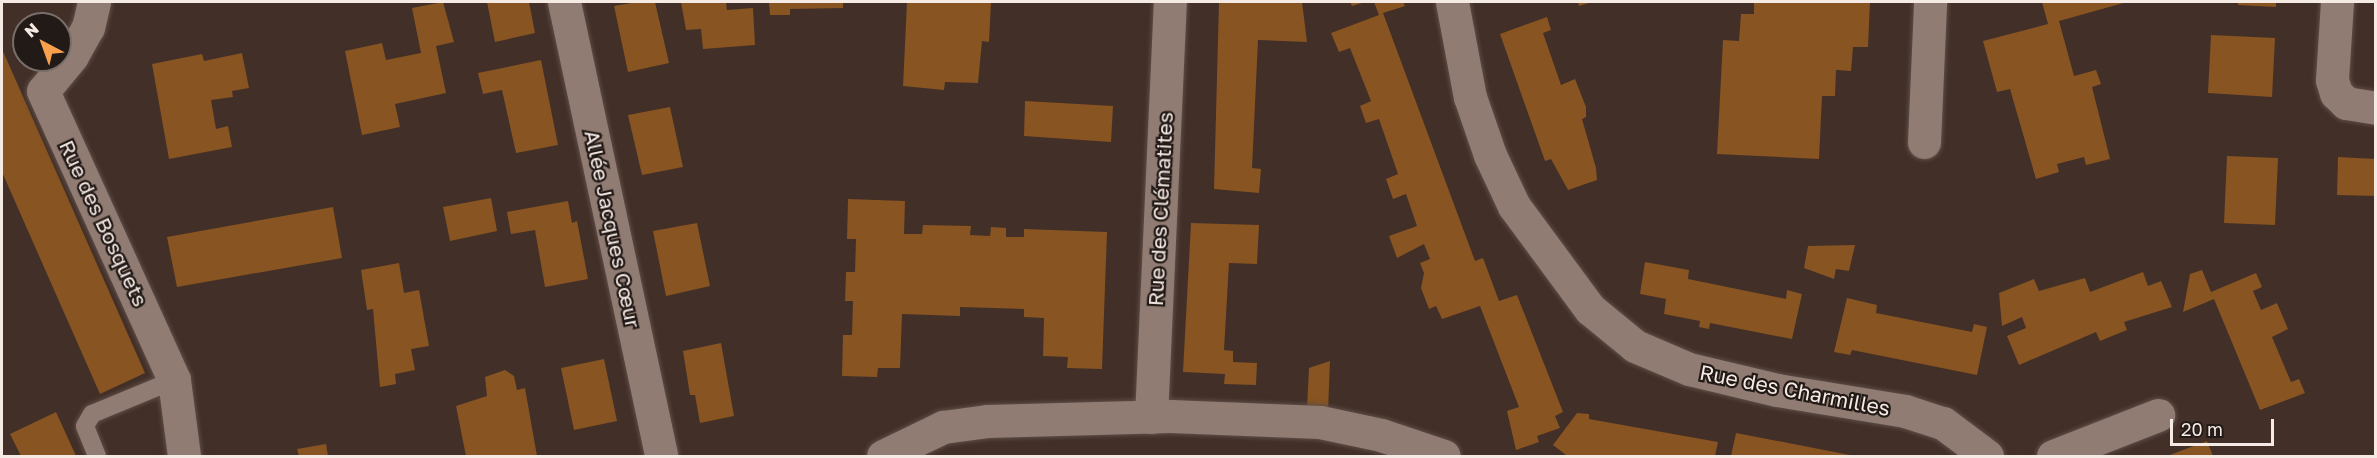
<!DOCTYPE html>
<html>
<head>
<meta charset="utf-8">
<style>
  body { margin:0 }
  #map { position:relative; width:2377px; height:458px; overflow:hidden; background:#422f28; font-family:"Golos Text",sans-serif }
  div>[style] { position:absolute }
  .building>* { inset:0; background:#875422 }
  .roads { filter:drop-shadow(0 0 2px #5e4e47) drop-shadow(0 0 2px #5e4e47) }
  .service>* { height:18px; margin:-9px; padding:0 9px; transform-origin:9px; border-radius:9px; background:#917c73 }
  .minor>* { height:33px; margin:-16.5px; padding:0 16.5px; transform-origin:16.5px; border-radius:16.5px; background:#917c73 }
  span { translate:-50% -50%; white-space:nowrap; text-align:center; line-height:1.15; -webkit-text-stroke:4.5px #221a16; paint-order:stroke }
  .street-label { font-size:21px; color:#f6eae5 }
  .frame { position:absolute; inset:0; border:3px solid #f6eae5; pointer-events:none }
  .north { position:absolute; left:12px; top:12px; width:60px; height:60px; box-sizing:border-box; background:#221a16; border:2px solid #776d69; border-radius:50%; rotate:319deg; font-size:16px; font-weight:700; line-height:24px; text-align:center; color:#f6eae5 }
  .north::after { content:''; display:block; margin:auto; width:21px; height:27px; background:#f9a04d; clip-path:polygon(50% 0,100% 100%,50% 72%,0 100%) }
  .scale { position:absolute; left:2170px; top:419px; width:104px; height:27px; box-sizing:border-box; border:3px solid #f6eae5; border-top:0; padding-left:8px; font-size:18px; line-height:21px; white-space:nowrap; color:#f6eae5; -webkit-text-stroke:4px #221a16; paint-order:stroke }
</style>
</head>
<body>
<div id="map">
  <div class="building">
    <div style="clip-path:polygon(443px 2px,454px 42px,436px 46px,446px 93px,395px 104px,400px 127px,362px 135px,345px 51px,382px 43px,386px 60px,421px 53px,412px 8px)"></div>
    <div style="clip-path:polygon(487px 2px,529px 2px,535px 33px,495px 42px)"></div>
    <div style="clip-path:polygon(637px 2px,655px 2px,669px 63px,628px 72px,614px 6px)"></div>
    <div style="clip-path:polygon(681px 2px,726px 2px,727px 10px,753px 8px,755px 45px,703px 49px,701px 29px,686px 30px)"></div>
    <div style="clip-path:polygon(769px 2px,843px 2px,843px 8px,790px 9px,790px 15px,770px 15px)"></div>
    <div style="clip-path:polygon(907px 2px,991px 2px,989px 42px,982px 41px,978px 83px,945px 82px,944px 90px,903px 86px)"></div>
    <div style="clip-path:polygon(1219px 2px,1302px 2px,1307px 42px,1258px 40px,1252px 168px,1261px 169px,1259px 193px,1214px 189px)"></div>
    <div style="clip-path:polygon(1350px 2px,1365px 2px,1352px 6px)"></div>
    <div style="clip-path:polygon(1374px 2px,1403px 2px,1405px 6px,1383px 13px,1475px 261px,1483px 258px,1499px 301px,1517px 295px,1563px 412px,1555px 416px,1560px 428px,1537px 436px,1539px 442px,1516px 450px,1507px 411px,1519px 407px,1480px 306px,1442px 319px,1436px 306px,1429px 309px,1421px 288px,1424px 273px,1420px 263px,1430px 259px,1424px 244px,1397px 258px,1389px 236px,1417px 226px,1406px 194px,1393px 199px,1386px 179px,1398px 174px,1379px 119px,1366px 123px,1360px 106px,1371px 101px,1350px 48px,1339px 52px,1331px 33px,1379px 15px)"></div>
    <div style="clip-path:polygon(1578px 2px,1592px 2px,1579px 6px)"></div>
    <div style="clip-path:polygon(1754px 2px,1870px 2px,1868px 47px,1853px 47px,1851px 71px,1836px 70px,1835px 96px,1822px 96px,1819px 159px,1717px 154px,1723px 40px,1739px 41px,1741px 14px,1754px 14px)"></div>
    <div style="clip-path:polygon(2042px 2px,2127px 2px,2059px 21px,2074px 76px,2096px 70px,2101px 84px,2092px 87px,2110px 159px,2086px 165px,2084px 157px,2057px 164px,2059px 172px,2036px 179px,2010px 89px,1997px 92px,1983px 41px,2048px 24px)"></div>
    <div style="clip-path:polygon(2238px 2px,2276px 2px,2276px 7px,2238px 5px)"></div>
    <div style="clip-path:polygon(1547px 17px,1551px 30px,1543px 33px,1561px 85px,1575px 79px,1586px 107px,1586px 117px,1582px 119px,1596px 168px,1597px 180px,1568px 190px,1551px 159px,1545px 161px,1500px 34px)"></div>
    <div style="clip-path:polygon(2211px 35px,2275px 38px,2272px 97px,2208px 93px)"></div>
    <div style="clip-path:polygon(2px 49px,145px 373px,100px 394px,2px 172px)"></div>
    <div style="clip-path:polygon(242px 53px,249px 88px,232px 91px,233px 97px,211px 100px,216px 129px,228px 126px,232px 147px,169px 159px,152px 64px,202px 54px,204px 61px)"></div>
    <div style="clip-path:polygon(541px 60px,558px 145px,516px 153px,502px 90px,483px 94px,478px 73px)"></div>
    <div style="clip-path:polygon(1025px 101px,1113px 106px,1111px 142px,1024px 136px)"></div>
    <div style="clip-path:polygon(670px 107px,683px 167px,642px 175px,628px 115px)"></div>
    <div style="clip-path:polygon(2227px 156px,2278px 158px,2275px 225px,2224px 223px)"></div>
    <div style="clip-path:polygon(2338px 157px,2376px 159px,2376px 196px,2337px 195px)"></div>
    <div style="clip-path:polygon(491px 198px,497px 231px,450px 241px,443px 207px)"></div>
    <div style="clip-path:polygon(848px 199px,905px 201px,904px 234px,922px 234px,923px 225px,971px 226px,970px 235px,990px 236px,991px 227px,1006px 228px,1006px 237px,1024px 237px,1024px 229px,1107px 232px,1102px 369px,1067px 368px,1068px 357px,1043px 356px,1044px 318px,1024px 317px,1024px 309px,960px 307px,960px 316px,902px 314px,900px 368px,878px 368px,877px 377px,842px 376px,843px 335px,852px 335px,853px 301px,845px 301px,846px 272px,855px 272px,856px 239px,847px 239px)"></div>
    <div style="clip-path:polygon(568px 201px,572px 223px,577px 221px,588px 279px,545px 287px,535px 230px,511px 234px,507px 212px)"></div>
    <div style="clip-path:polygon(333px 207px,342px 258px,177px 287px,167px 237px)"></div>
    <div style="clip-path:polygon(697px 223px,710px 286px,666px 296px,653px 231px)"></div>
    <div style="clip-path:polygon(1191px 223px,1259px 225px,1257px 264px,1229px 263px,1224px 350px,1233px 351px,1233px 362px,1257px 363px,1256px 385px,1224px 384px,1225px 374px,1183px 372px)"></div>
    <div style="clip-path:polygon(1855px 245px,1849px 271px,1836px 269px,1834px 279px,1804px 268px,1808px 246px)"></div>
    <div style="clip-path:polygon(1645px 262px,1689px 270px,1688px 279px,1786px 299px,1787px 290px,1802px 294px,1792px 339px,1710px 323px,1709px 329px,1699px 327px,1700px 321px,1664px 314px,1666px 299px,1640px 294px)"></div>
    <div style="clip-path:polygon(399px 263px,404px 293px,419px 290px,429px 346px,411px 349px,415px 370px,395px 374px,396px 384px,380px 387px,373px 309px,367px 310px,361px 270px)"></div>
    <div style="clip-path:polygon(2202px 270px,2211px 292px,2256px 273px,2262px 287px,2253px 291px,2261px 310px,2277px 303px,2288px 329px,2272px 337px,2291px 382px,2299px 379px,2305px 393px,2260px 410px,2214px 299px,2183px 312px,2190px 274px)"></div>
    <div style="clip-path:polygon(2143px 272px,2148px 286px,2161px 281px,2172px 307px,2124px 322px,2127px 330px,2122px 332px,2100px 341px,2096px 332px,2019px 365px,2007px 336px,2026px 328px,2022px 317px,2002px 326px,1999px 293px,2034px 279px,2039px 291px,2085px 278px,2090px 292px)"></div>
    <div style="clip-path:polygon(1847px 298px,1877px 305px,1876px 313px,1972px 332px,1974px 324px,1987px 327px,1977px 375px,1852px 350px,1850px 355px,1834px 352px)"></div>
    <div style="clip-path:polygon(721px 343px,734px 416px,700px 423px,695px 395px,690px 395px,683px 351px)"></div>
    <div style="clip-path:polygon(604px 359px,617px 421px,574px 430px,561px 368px)"></div>
    <div style="clip-path:polygon(1330px 361px,1328px 411px,1307px 408px,1309px 368px)"></div>
    <div style="clip-path:polygon(505px 370px,514px 376px,517px 390px,525px 388px,537px 456px,466px 456px,456px 406px,487px 396px,485px 377px)"></div>
    <div style="clip-path:polygon(56px 412px,76px 456px,21px 456px,10px 434px)"></div>
    <div style="clip-path:polygon(1577px 413px,1589px 414px,1589px 419px,1718px 442px,1715px 456px,1566px 455px,1553px 445px)"></div>
    <div style="clip-path:polygon(1736px 433px,1850px 455px,1850px 456px,1731px 456px)"></div>
    <div style="clip-path:polygon(2207px 441px,2213px 456px,2167px 456px)"></div>
    <div style="clip-path:polygon(326px 444px,328px 456px,299px 456px,297px 449px)"></div>
  </div>
  <div class="roads">
    <div class="service">
      <div style="left:97px;top:456px;width:32px;rotate:-112deg"></div>
      <div style="left:85px;top:426px;width:14px;rotate:-60deg"></div>
      <div style="left:92px;top:414px;width:89px;rotate:-22.5deg"></div>
    </div>
    <div class="minor">
      <div style="left:94px;top:2px;width:26px;rotate:103deg"></div>
      <div style="left:88px;top:27px;width:33px;rotate:119deg"></div>
      <div style="left:72px;top:56px;width:45px;rotate:129.6deg"></div>
      <div style="left:43px;top:91px;width:317px;rotate:65.6deg"></div>
      <div style="left:174px;top:380px;width:77px;rotate:82.5deg"></div>
      <div style="left:564px;top:2px;width:464px;rotate:77.9deg"></div>
      <div style="left:1452px;top:2px;width:97px;rotate:79.3deg"></div>
      <div style="left:1470px;top:97px;width:61px;rotate:71deg"></div>
      <div style="left:1490px;top:155px;width:56px;rotate:64.8deg"></div>
      <div style="left:1514px;top:206px;width:128px;rotate:53.6deg"></div>
      <div style="left:1590px;top:309px;width:58px;rotate:39.4deg"></div>
      <div style="left:1635px;top:346px;width:59px;rotate:23.1deg"></div>
      <div style="left:1689px;top:369px;width:90px;rotate:13.4deg"></div>
      <div style="left:1777px;top:390px;width:130px;rotate:9.3deg"></div>
      <div style="left:1905px;top:411px;width:40px;rotate:18deg"></div>
      <div style="left:1943px;top:423px;width:55px;rotate:36.9deg"></div>
      <div style="left:2337px;top:2px;width:78px;rotate:93.7deg"></div>
      <div style="left:2332px;top:80px;width:14px;rotate:73deg"></div>
      <div style="left:2336px;top:93px;width:14px;rotate:45deg"></div>
      <div style="left:2346px;top:103px;width:30px;rotate:9deg"></div>
      <div style="left:1924px;top:142px;width:140px;rotate:-87.5deg"></div>
      <div style="left:1151px;top:417px;width:415px;rotate:-87.4deg"></div>
      <div style="left:883px;top:456px;width:67px;rotate:-25.8deg"></div>
      <div style="left:943px;top:427px;width:44px;rotate:-7.8deg"></div>
      <div style="left:987px;top:421px;width:183px;rotate:-1.6deg"></div>
      <div style="left:1170px;top:416px;width:150px;rotate:2.3deg"></div>
      <div style="left:1320px;top:422px;width:62px;rotate:12deg"></div>
      <div style="left:1381px;top:435px;width:66px;rotate:18.4deg"></div>
      <div style="left:2053px;top:456px;width:113px;rotate:-21.3deg"></div>
    </div>
  </div>
  <div class="street-label">
    <span style="left:1160px;top:209px;rotate:-87deg">Rue des Clématites</span>
    <span style="left:104px;top:223px;rotate:65deg">Rue des Bosquets</span>
    <span style="left:613px;top:229px;rotate:78deg">Allée Jacques Cœur</span>
    <span style="left:1795px;top:390px;rotate:11deg">Rue des Charmilles</span>
  </div>
  <div class="frame"></div>
  <div class="north">N</div>
  <div class="scale">20 m</div>
</div>
</body>
</html>
